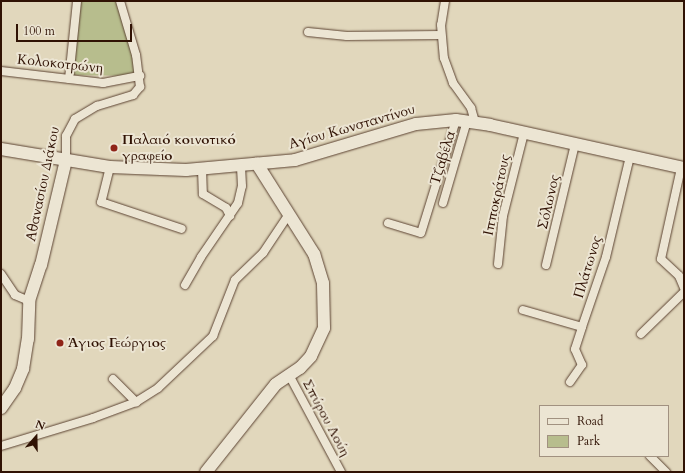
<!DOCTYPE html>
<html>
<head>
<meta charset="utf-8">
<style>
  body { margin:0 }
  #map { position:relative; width:685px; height:473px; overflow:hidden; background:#e1d7bc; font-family:Cardo,serif }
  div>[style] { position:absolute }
  .green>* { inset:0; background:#b7bd8d }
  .roads { filter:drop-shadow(0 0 1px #5c4332) drop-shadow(0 0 1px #5c4332) }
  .street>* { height:8px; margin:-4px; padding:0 4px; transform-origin:4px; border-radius:4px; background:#ece5d3 }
  .secondary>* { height:12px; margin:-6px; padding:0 6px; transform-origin:6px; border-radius:6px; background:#ece5d3 }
  .dots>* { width:11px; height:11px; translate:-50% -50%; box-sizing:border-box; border:2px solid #ece5d3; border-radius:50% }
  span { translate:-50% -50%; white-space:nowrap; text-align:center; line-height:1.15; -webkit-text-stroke:4px #ece5d3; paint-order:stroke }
  .street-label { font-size:14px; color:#301204 }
  .poi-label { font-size:14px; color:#301204; font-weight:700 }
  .left { translate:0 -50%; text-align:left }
  .frame { position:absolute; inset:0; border:2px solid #301204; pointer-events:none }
  .legend { position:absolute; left:539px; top:405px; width:130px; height:52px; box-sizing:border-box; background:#ece5d3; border:1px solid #a19180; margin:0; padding:5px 7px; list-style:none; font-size:12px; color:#301204 }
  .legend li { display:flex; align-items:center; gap:8px; height:20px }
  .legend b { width:20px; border:1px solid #a19180 }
  .north { position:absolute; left:16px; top:417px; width:40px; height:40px; -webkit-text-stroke:3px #ece5d3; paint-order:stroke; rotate:20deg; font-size:11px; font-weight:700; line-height:16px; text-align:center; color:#301204 }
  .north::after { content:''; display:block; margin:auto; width:14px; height:18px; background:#301204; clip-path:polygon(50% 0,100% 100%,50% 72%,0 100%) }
  .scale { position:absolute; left:16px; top:24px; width:116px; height:18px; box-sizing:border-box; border:2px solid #301204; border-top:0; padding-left:5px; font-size:12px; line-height:14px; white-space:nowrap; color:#301204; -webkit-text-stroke:3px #ece5d3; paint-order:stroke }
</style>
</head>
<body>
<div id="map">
  <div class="green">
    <div style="clip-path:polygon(81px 1px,117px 1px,139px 76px,73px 75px)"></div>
  </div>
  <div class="roads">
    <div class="street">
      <div style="left:445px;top:1px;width:24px;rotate:99deg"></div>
      <div style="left:441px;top:25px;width:33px;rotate:85deg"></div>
      <div style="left:444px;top:58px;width:27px;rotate:70deg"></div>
      <div style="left:453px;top:83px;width:31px;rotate:54deg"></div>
      <div style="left:471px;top:108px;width:15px;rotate:74deg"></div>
      <div style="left:308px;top:32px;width:39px;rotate:6deg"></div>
      <div style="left:347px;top:36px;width:94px;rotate:-0.6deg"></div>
      <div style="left:1px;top:71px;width:103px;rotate:6.7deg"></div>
      <div style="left:103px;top:83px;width:38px;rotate:-11deg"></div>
      <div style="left:69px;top:79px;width:78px;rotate:-84.1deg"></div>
      <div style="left:66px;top:160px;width:24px;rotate:-90deg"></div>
      <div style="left:66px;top:136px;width:19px;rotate:-62deg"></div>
      <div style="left:75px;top:119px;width:26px;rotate:-31deg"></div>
      <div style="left:97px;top:106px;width:38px;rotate:-17deg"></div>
      <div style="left:133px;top:95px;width:11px;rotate:-49deg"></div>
      <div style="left:140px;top:87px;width:32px;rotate:-97deg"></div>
      <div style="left:136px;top:55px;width:56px;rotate:-106.5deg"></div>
      <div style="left:110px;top:167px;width:36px;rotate:104deg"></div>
      <div style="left:101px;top:202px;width:85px;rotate:18.4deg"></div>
      <div style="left:681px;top:168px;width:93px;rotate:102.4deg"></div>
      <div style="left:661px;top:259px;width:25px;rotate:43deg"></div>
      <div style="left:679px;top:276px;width:13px;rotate:67deg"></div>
      <div style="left:202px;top:169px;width:25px;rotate:88deg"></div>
      <div style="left:203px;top:194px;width:27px;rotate:31deg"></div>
      <div style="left:226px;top:208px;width:9px;rotate:63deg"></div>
      <div style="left:443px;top:203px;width:85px;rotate:-73.7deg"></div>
      <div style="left:388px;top:223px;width:34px;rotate:17deg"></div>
      <div style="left:421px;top:233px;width:118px;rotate:-72.8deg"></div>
      <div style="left:498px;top:264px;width:48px;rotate:-84.1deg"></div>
      <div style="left:503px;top:216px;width:86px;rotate:-75.8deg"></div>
      <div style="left:546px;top:265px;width:124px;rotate:-76.5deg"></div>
      <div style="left:1px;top:274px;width:25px;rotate:56deg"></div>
      <div style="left:15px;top:295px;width:15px;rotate:23deg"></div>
      <div style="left:185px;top:285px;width:32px;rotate:-60deg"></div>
      <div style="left:201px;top:257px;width:65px;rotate:-55.6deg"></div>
      <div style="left:238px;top:203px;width:17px;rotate:-77deg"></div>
      <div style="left:242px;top:186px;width:21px;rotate:-93deg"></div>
      <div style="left:523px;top:310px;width:61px;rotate:16.1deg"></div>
      <div style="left:582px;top:327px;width:74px;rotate:-71.1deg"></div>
      <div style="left:606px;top:257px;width:104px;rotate:-76.6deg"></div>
      <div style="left:641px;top:334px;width:60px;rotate:-44.3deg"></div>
      <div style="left:289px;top:375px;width:110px;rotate:61.8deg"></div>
      <div style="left:113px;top:379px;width:33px;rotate:45deg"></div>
      <div style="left:570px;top:382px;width:21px;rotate:-55deg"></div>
      <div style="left:582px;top:365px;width:17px;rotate:-114deg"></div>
      <div style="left:575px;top:349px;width:23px;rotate:-72deg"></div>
      <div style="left:1px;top:446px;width:96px;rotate:-16.9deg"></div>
      <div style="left:93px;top:418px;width:46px;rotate:-20.4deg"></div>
      <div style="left:136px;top:402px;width:26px;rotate:-32deg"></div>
      <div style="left:158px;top:388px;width:76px;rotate:-43.4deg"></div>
      <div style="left:213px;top:336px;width:60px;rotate:-68.6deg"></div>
      <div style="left:235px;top:280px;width:39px;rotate:-44deg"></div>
      <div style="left:263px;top:253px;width:47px;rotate:-56.3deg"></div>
      <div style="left:650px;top:456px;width:23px;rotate:45deg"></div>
    </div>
    <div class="secondary">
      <div style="left:1px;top:149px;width:110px;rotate:9.4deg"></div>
      <div style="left:110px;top:167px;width:76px;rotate:2.3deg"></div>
      <div style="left:186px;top:170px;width:109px;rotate:-5.2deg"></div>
      <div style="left:295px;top:160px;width:126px;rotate:-16.6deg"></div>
      <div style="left:416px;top:124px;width:40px;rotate:-5.7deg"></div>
      <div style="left:456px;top:120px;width:34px;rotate:8deg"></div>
      <div style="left:490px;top:125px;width:199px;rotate:12.5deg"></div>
      <div style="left:1px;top:408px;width:24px;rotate:-55deg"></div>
      <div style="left:15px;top:388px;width:21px;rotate:-67deg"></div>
      <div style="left:23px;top:369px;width:30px;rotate:-81deg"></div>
      <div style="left:28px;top:339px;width:38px;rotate:-88deg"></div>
      <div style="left:29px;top:301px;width:38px;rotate:-72deg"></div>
      <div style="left:41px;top:265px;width:108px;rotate:-76.6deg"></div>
      <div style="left:206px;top:472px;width:112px;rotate:-51.5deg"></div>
      <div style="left:276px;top:384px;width:29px;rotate:-34deg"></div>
      <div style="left:300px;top:368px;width:16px;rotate:-47deg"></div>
      <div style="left:311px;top:356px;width:31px;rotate:-65deg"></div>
      <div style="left:324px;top:328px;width:45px;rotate:-91.3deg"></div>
      <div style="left:323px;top:283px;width:30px;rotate:-107deg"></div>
      <div style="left:314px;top:254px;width:107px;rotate:-122.3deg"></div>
    </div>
  </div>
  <div class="dots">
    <div style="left:114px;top:148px;background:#8f2418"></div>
    <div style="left:60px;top:343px;background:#8f2418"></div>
  </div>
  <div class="street-label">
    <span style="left:60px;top:64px;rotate:6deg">Κολοκοτρώνη</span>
    <span style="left:352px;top:127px;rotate:-16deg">Αγίου Κωνσταντίνου</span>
    <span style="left:443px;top:158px;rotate:-73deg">Τζαβέλα</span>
    <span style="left:43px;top:184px;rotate:-78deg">Αθανασίου Διάκου</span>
    <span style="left:497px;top:195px;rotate:-78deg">Ιπποκράτους</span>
    <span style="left:549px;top:202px;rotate:-77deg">Σόλωνος</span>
    <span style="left:588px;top:267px;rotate:-73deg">Πλάτωνος</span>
    <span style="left:326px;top:418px;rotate:62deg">Σπύρου Λούη</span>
  </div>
  <div class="poi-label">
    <span class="left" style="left:122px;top:148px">Παλαιό κοινοτικό<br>γραφείο</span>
    <span class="left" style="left:68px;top:343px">Άγιος Γεώργιος</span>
  </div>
  <div class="frame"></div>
  <ul class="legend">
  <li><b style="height:5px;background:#ece5d3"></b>Road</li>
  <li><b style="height:11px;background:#b7bd8d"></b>Park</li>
  </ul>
  <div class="north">N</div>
  <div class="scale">100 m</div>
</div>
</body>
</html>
